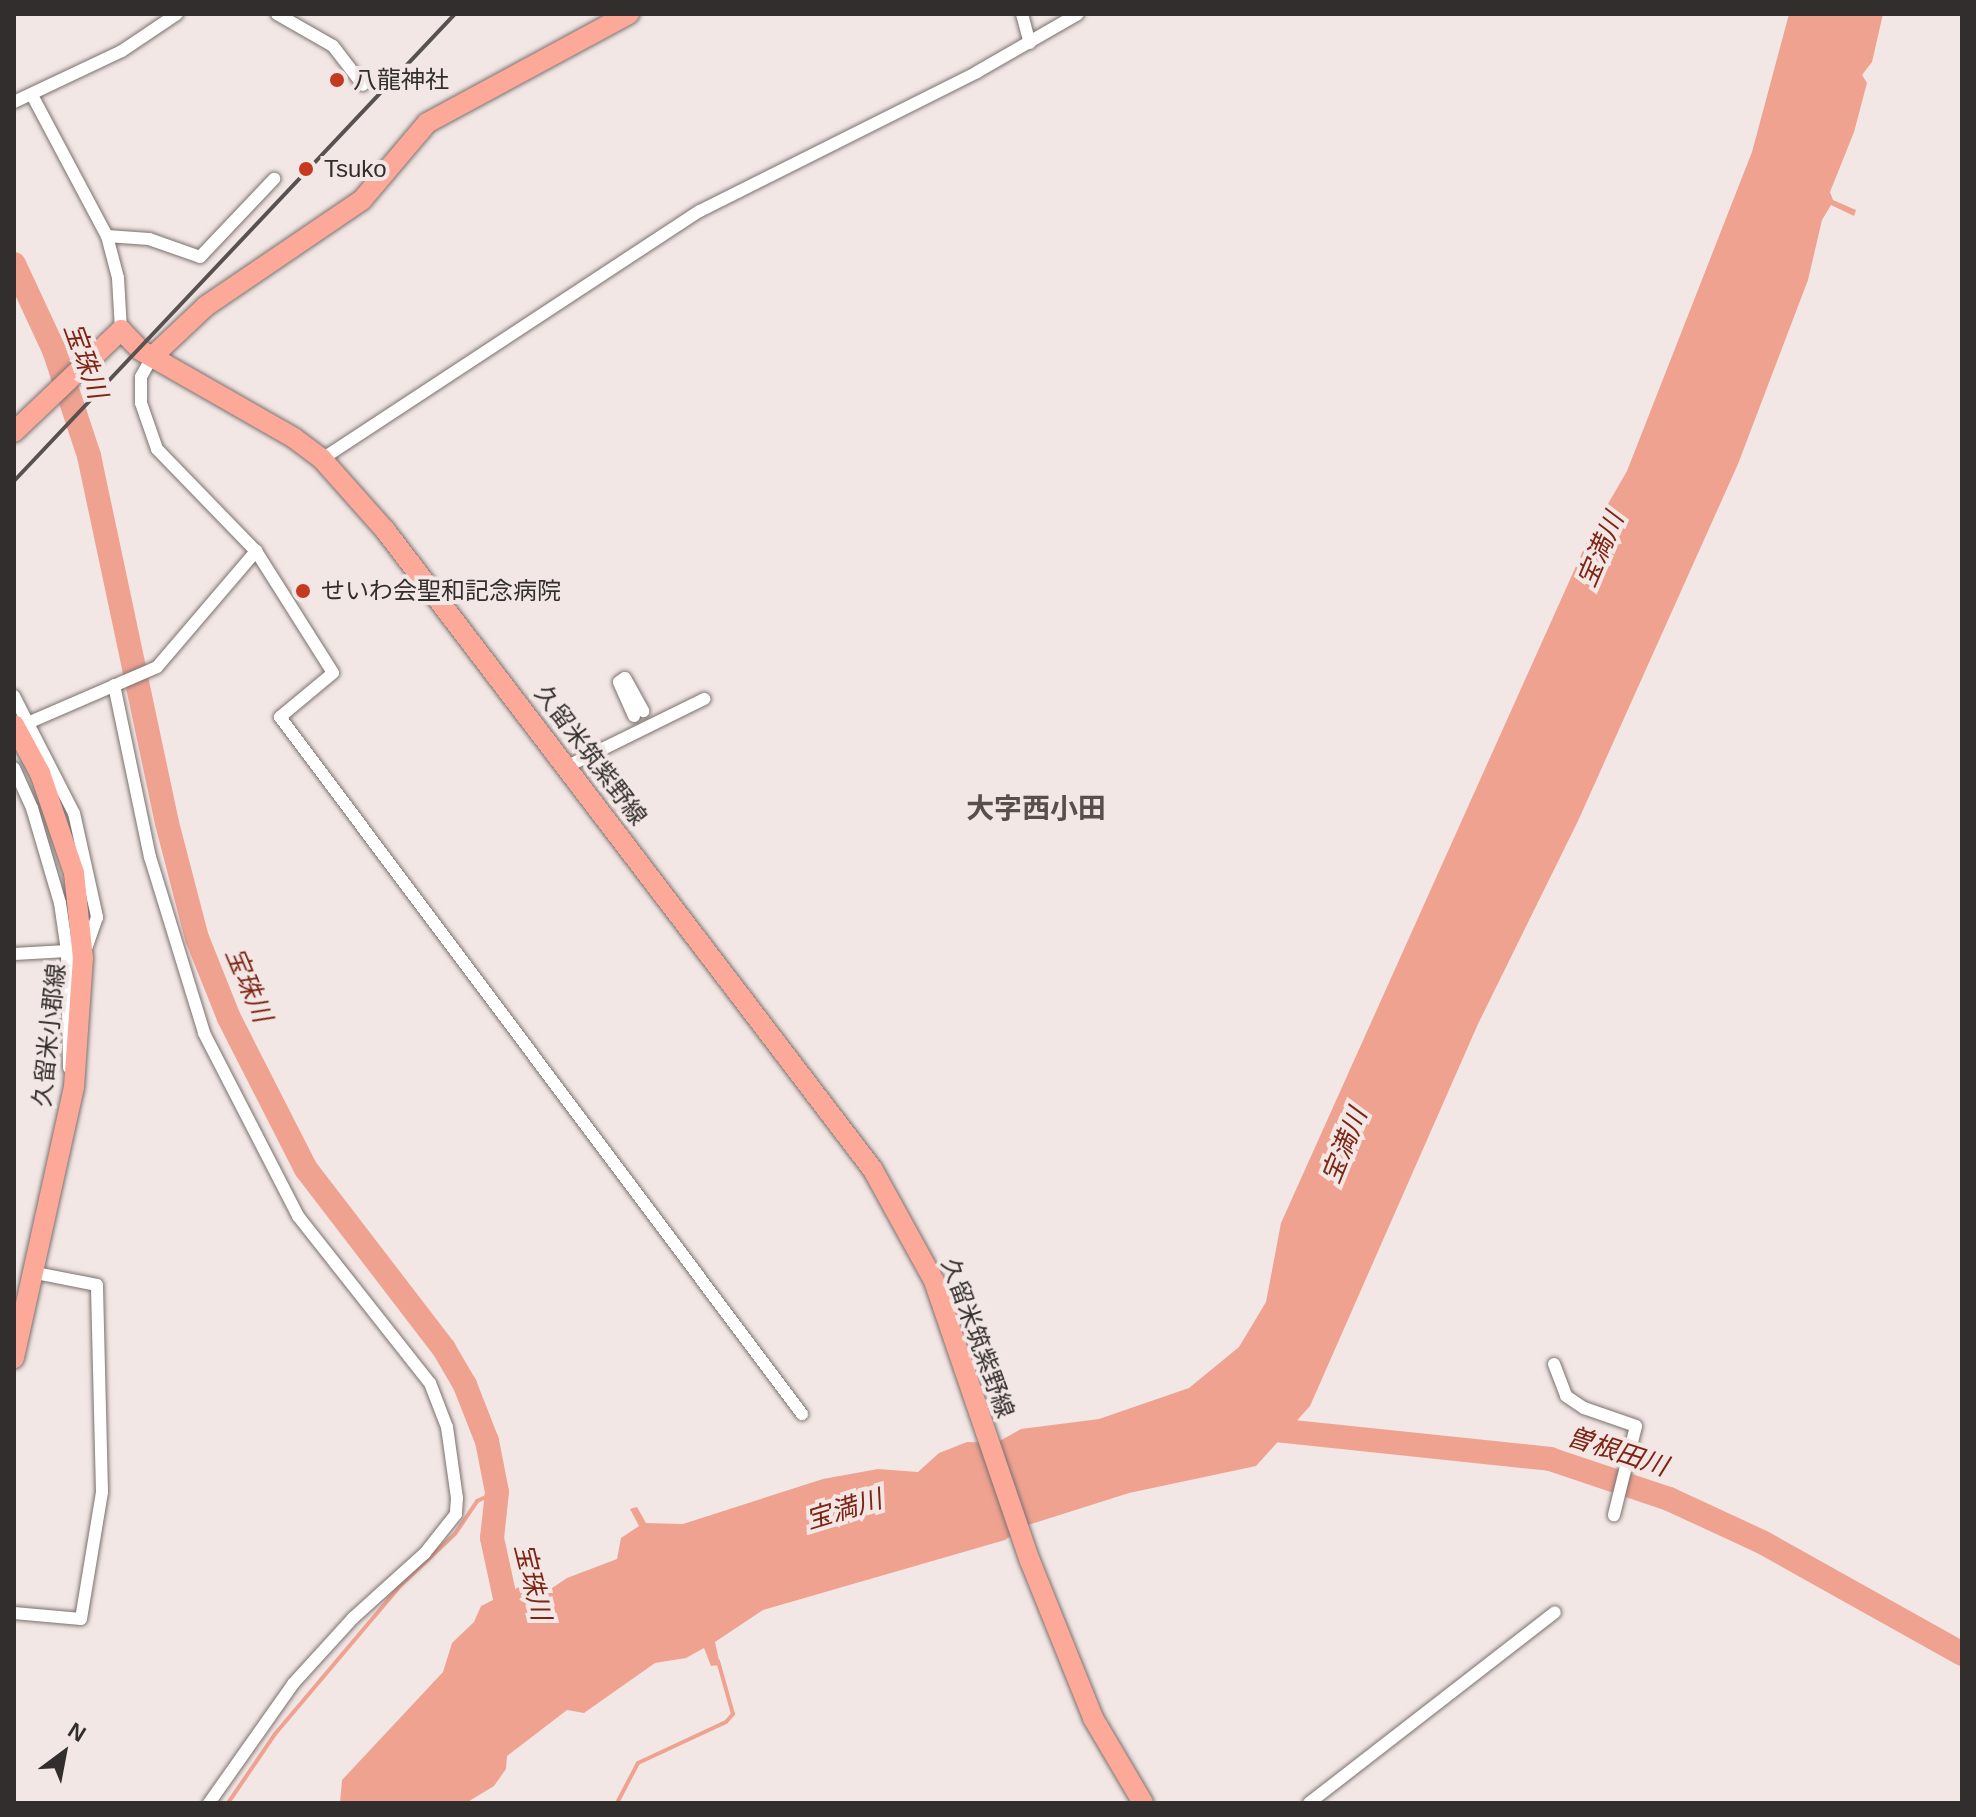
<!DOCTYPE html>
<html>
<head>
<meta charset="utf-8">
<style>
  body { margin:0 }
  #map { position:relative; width:1976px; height:1817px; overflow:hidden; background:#f2e7e5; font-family:Arial,"Noto Sans JP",sans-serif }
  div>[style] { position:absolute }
  .water>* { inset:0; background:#f0a291 }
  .stream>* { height:4px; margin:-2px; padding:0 2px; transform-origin:2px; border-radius:2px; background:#f0a291 }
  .river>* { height:24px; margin:-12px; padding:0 12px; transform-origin:12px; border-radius:12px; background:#f0a291 }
  .roads { filter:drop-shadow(0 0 2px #7a716e) drop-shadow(0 0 2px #7a716e) }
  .minor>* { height:12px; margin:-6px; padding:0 6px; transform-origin:6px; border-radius:6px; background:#fff }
  .primary>* { height:20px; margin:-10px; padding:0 10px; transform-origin:10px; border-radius:10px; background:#fda999 }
  .rail>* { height:4px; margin:-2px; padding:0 2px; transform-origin:2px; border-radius:2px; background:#575251 }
  .dots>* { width:22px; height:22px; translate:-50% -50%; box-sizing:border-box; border:4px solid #f2e7e5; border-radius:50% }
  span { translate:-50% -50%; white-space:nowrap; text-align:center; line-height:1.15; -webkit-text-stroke:8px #f2e7e5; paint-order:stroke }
  .poi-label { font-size:24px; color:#322e2d }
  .left { translate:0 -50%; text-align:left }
  .street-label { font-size:24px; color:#322e2d }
  .water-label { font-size:26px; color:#7e2414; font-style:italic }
  .quarter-label { font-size:28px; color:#584f4d; font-weight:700 }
  .frame { position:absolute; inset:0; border:16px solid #322e2d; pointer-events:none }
  .north { position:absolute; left:24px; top:1713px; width:80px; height:80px; -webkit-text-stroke:6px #f2e7e5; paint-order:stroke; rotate:32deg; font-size:22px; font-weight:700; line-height:32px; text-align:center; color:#322e2d }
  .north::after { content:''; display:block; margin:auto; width:28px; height:36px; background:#322e2d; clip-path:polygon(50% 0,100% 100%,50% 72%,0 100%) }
</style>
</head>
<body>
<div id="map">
  <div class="water">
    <div style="clip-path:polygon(1789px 14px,1883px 14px,1872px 62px,1862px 75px,1867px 83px,1854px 132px,1830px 192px,1833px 200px,1856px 210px,1854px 216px,1831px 205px,1822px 220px,1808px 280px,1738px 464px,1578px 821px,1478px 1024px,1310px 1406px,1256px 1466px,1129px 1493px,1025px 1526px,1005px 1540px,763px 1610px,715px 1642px,720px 1665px,711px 1666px,704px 1648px,686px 1658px,655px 1663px,584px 1713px,567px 1710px,507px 1756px,506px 1769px,494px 1786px,466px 1803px,340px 1803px,342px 1780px,443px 1672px,452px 1643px,474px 1622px,481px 1606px,519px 1587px,546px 1592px,567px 1578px,617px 1559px,621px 1538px,639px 1526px,630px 1509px,637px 1507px,646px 1523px,683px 1524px,823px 1479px,878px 1469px,918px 1472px,939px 1453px,967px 1442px,996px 1443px,1021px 1429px,1099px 1419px,1189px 1388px,1239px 1347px,1266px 1302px,1281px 1223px,1590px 535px,1627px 471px,1752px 152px)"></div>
  </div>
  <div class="stream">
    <div style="left:228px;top:1803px;width:83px;rotate:-55.7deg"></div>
    <div style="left:275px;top:1734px;width:195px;rotate:-49.8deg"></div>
    <div style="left:401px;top:1585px;width:74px;rotate:-43.4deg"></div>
    <div style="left:455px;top:1534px;width:40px;rotate:-56deg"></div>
    <div style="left:477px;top:1501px;width:22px;rotate:-24deg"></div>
    <div style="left:617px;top:1803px;width:45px;rotate:-62.3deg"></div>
    <div style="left:638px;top:1763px;width:97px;rotate:-25deg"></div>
    <div style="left:726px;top:1722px;width:11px;rotate:-49deg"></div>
    <div style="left:733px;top:1714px;width:55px;rotate:-105.8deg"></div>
  </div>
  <div class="river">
    <div style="left:14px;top:264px;width:95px;rotate:65.1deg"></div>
    <div style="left:54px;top:350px;width:112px;rotate:71.7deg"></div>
    <div style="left:89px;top:456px;width:375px;rotate:78deg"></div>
    <div style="left:167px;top:823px;width:119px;rotate:75.4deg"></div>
    <div style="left:197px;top:938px;width:86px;rotate:68.2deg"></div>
    <div style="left:229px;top:1018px;width:169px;rotate:63deg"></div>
    <div style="left:306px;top:1169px;width:227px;rotate:52.5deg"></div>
    <div style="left:444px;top:1349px;width:42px;rotate:59.7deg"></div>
    <div style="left:465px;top:1385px;width:60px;rotate:68.6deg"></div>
    <div style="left:487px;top:1441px;width:52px;rotate:78.9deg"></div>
    <div style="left:497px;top:1492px;width:46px;rotate:96.2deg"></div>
    <div style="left:492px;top:1538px;width:90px;rotate:77.8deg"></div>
    <div style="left:1256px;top:1428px;width:296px;rotate:6deg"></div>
    <div style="left:1550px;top:1459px;width:126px;rotate:18.6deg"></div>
    <div style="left:1669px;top:1499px;width:102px;rotate:24.8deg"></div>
    <div style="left:1762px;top:1542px;width:229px;rotate:29.2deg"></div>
  </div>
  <div class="roads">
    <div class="minor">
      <div style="left:277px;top:14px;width:64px;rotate:29.7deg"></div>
      <div style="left:333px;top:46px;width:49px;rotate:52.4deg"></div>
      <div style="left:1022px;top:14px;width:30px;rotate:75deg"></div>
      <div style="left:33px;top:97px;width:157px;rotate:62deg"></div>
      <div style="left:107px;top:236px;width:43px;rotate:75.3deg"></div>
      <div style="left:118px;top:278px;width:52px;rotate:86.7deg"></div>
      <div style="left:14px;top:102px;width:119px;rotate:-25.3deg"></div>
      <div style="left:122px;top:51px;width:66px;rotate:-33.9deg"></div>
      <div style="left:107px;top:236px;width:42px;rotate:4.1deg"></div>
      <div style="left:149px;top:239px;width:54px;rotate:19.4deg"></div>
      <div style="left:200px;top:257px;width:108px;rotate:-46.5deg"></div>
      <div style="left:152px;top:357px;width:23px;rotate:119deg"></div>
      <div style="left:141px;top:377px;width:26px;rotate:90deg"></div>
      <div style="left:141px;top:403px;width:49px;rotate:70.8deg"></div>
      <div style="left:157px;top:449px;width:142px;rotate:45.9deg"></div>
      <div style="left:256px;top:551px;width:144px;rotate:57.7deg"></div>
      <div style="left:333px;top:673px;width:69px;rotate:140.3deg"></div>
      <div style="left:280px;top:717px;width:871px;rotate:53.17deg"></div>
      <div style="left:322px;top:459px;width:452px;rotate:-33.3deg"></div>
      <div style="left:700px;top:211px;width:310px;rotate:-26.6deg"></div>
      <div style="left:977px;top:72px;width:116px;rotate:-29.9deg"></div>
      <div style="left:114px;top:685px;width:176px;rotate:78.2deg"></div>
      <div style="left:150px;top:857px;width:184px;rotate:72.9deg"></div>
      <div style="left:204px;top:1033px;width:206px;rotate:62.8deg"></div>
      <div style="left:298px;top:1216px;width:213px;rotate:51.7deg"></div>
      <div style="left:430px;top:1383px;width:47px;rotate:68.9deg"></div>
      <div style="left:447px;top:1427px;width:72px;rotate:82deg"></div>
      <div style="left:457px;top:1498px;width:16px;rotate:94deg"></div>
      <div style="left:456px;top:1514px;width:50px;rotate:128.5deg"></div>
      <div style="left:425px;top:1553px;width:97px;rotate:137.9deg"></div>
      <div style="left:353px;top:1618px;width:89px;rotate:132.3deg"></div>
      <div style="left:293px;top:1684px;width:146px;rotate:125.2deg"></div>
      <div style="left:14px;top:696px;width:131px;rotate:62.9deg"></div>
      <div style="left:74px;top:813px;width:107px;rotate:77.5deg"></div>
      <div style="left:97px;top:917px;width:36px;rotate:109deg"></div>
      <div style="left:634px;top:716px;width:37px;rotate:-114deg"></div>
      <div style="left:619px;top:682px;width:7px;rotate:-34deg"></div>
      <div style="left:625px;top:678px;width:38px;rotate:61deg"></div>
      <div style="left:30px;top:722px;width:138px;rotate:-23.4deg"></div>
      <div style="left:157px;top:667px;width:153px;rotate:-49.5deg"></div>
      <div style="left:568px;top:766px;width:152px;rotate:-26.2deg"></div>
      <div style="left:14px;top:768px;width:44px;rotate:65.8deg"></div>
      <div style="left:32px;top:808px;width:99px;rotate:73.6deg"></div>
      <div style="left:60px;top:903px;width:49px;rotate:81.7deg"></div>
      <div style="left:67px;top:951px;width:117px;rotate:89deg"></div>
      <div style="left:14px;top:954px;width:53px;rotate:-3.2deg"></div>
      <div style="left:1554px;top:1364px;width:34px;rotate:69deg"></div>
      <div style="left:1566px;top:1396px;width:22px;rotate:34deg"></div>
      <div style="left:1584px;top:1408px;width:55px;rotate:19.1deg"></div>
      <div style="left:1636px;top:1426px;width:92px;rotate:103.9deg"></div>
      <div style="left:14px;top:1613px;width:67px;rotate:5.1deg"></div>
      <div style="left:81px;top:1619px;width:129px;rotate:-80.6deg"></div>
      <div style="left:102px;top:1492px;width:207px;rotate:-91.4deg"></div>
      <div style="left:97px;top:1285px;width:63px;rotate:-169deg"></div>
      <div style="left:1309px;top:1803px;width:311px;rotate:-37.8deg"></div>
    </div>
    <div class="primary">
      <div style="left:152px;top:357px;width:74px;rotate:-43.4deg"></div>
      <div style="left:206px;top:306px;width:189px;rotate:-34.2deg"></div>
      <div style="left:362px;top:200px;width:101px;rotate:-49.8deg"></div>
      <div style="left:427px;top:123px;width:230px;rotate:-28.4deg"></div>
      <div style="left:14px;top:432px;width:148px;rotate:-43.6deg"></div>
      <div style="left:121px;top:330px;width:28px;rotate:46deg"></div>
      <div style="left:140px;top:350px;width:177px;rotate:29.7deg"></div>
      <div style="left:294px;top:438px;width:35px;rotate:37deg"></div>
      <div style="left:322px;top:459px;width:95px;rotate:48.4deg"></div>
      <div style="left:385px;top:530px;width:805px;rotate:52.67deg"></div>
      <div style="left:873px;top:1170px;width:127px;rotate:61.2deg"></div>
      <div style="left:934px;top:1281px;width:296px;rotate:71.1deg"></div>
      <div style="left:1030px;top:1561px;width:169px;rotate:68.1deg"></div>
      <div style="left:1093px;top:1718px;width:99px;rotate:59.5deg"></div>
      <div style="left:14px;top:725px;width:55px;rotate:61.6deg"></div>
      <div style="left:40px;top:773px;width:106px;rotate:71.2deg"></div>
      <div style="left:74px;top:873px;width:85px;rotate:84deg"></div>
      <div style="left:83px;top:958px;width:129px;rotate:94deg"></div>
      <div style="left:74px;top:1087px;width:278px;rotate:102.5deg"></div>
    </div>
  </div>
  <div class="rail">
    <div style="left:14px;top:481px;width:642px;rotate:-46.64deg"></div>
  </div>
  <div class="dots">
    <div style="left:337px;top:80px;background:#c4391f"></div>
    <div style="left:306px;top:169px;background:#c4391f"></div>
    <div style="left:303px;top:591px;background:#c4391f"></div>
  </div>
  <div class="poi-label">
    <span class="left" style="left:353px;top:80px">八龍神社</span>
    <span class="left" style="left:324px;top:169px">Tsuko</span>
    <span class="left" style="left:321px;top:591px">せいわ会聖和記念病院</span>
  </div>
  <div class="street-label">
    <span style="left:591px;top:755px;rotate:53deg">久留米筑紫野線</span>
    <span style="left:49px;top:1035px;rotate:-84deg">久留米小郡線</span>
    <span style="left:978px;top:1338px;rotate:70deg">久留米筑紫野線</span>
  </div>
  <div class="water-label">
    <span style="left:85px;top:361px;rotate:70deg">宝珠川</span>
    <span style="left:1601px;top:550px;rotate:-67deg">宝満川</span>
    <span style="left:248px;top:985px;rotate:67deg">宝珠川</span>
    <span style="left:1345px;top:1146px;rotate:-68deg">宝満川</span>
    <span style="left:1617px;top:1452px;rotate:18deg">曽根田川</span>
    <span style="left:844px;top:1510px;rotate:-17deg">宝満川</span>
    <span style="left:532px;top:1582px;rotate:76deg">宝珠川</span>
  </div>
  <div class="quarter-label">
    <span style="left:1036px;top:809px">大字西小田</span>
  </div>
  <div class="frame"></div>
  <div class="north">N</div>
</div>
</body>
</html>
